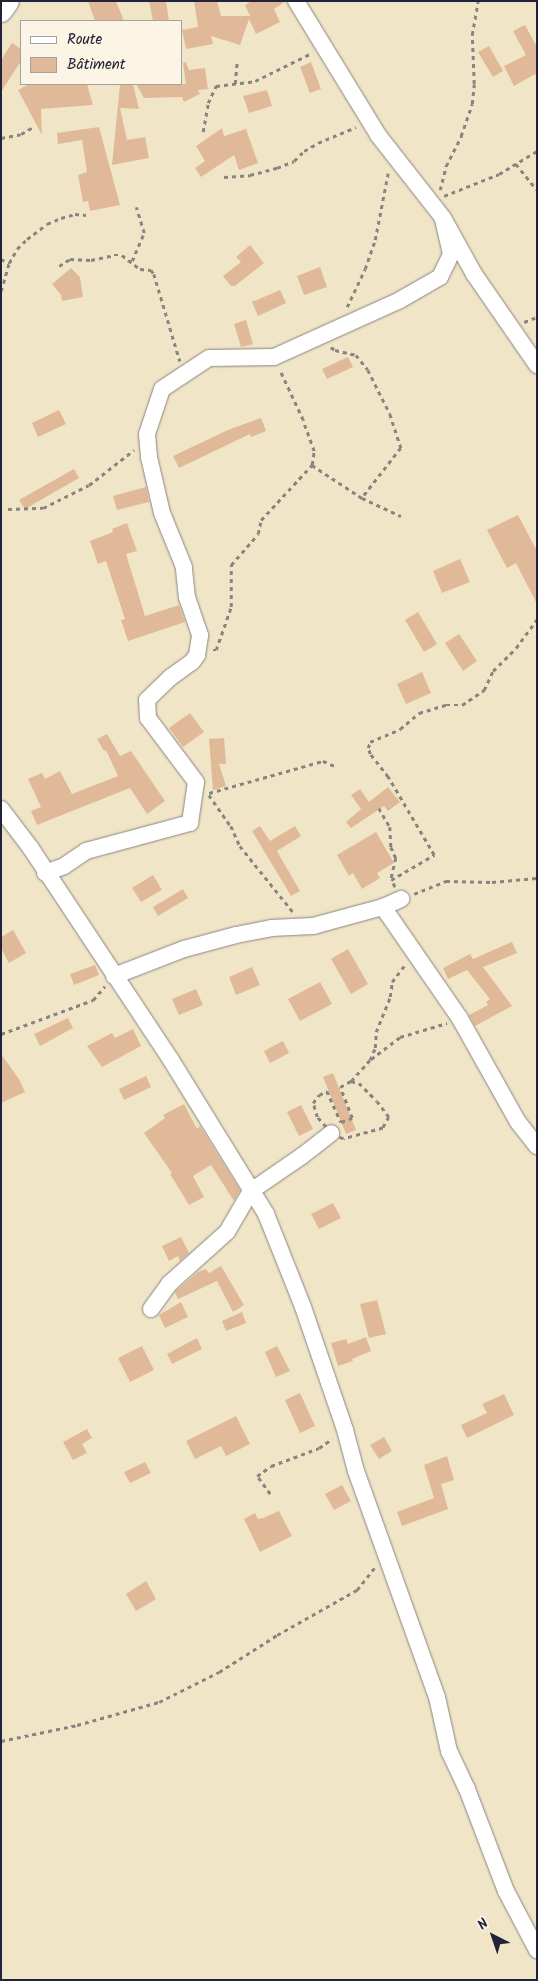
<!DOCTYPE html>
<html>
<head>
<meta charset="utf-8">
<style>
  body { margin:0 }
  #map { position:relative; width:538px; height:1981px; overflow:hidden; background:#f1e5c7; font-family:Kalam,sans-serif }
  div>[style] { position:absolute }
  .building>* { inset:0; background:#e0ba98 }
  .path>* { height:2.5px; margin-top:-1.25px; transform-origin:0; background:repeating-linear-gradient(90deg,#8a8481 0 4px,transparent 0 8px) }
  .roads { filter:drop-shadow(0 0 1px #8a8481) drop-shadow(0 0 1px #8a8481) }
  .minor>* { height:16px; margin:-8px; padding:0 8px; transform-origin:8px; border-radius:8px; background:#fff }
  .major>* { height:21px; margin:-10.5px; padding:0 10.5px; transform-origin:10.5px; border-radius:10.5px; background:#fff }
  span { translate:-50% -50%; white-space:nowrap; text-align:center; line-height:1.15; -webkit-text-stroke:4px #fcf5e5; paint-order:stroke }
  .frame { position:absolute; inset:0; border:2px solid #22223b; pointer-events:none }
  .legend { position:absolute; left:20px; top:20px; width:162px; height:65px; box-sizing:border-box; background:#fcf5e5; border:1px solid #a5a1a1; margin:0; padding:6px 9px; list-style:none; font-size:15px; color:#22223b }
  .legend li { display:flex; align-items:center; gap:10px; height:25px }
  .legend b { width:25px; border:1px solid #a5a1a1 }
  .north { position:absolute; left:468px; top:1911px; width:50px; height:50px; -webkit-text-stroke:4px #fcf5e5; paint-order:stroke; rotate:319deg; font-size:14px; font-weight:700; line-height:20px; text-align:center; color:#22223b }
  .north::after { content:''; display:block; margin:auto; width:18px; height:22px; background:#22223b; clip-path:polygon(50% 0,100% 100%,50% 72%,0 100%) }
</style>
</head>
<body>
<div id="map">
  <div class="building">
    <div style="clip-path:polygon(88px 1px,116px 1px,124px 21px,95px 21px)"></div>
    <div style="clip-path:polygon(149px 1px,166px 1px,169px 21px,153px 21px)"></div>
    <div style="clip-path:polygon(194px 1px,217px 1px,221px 16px,250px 16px,245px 5px,252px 1px,286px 1px,274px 9px,280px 22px,256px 34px,249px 19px,240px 45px,211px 36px,213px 44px,186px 49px,182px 30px,198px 27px)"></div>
    <div style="clip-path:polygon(525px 25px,537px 47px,537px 77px,535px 74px,514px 86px,504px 66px,526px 55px,513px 31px)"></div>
    <div style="clip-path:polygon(12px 43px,21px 49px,21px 61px,1px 92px,1px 60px)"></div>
    <div style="clip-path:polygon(489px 46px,503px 71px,493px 77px,478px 52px)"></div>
    <div style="clip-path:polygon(186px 62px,189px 70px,205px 68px,208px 89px,198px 90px,200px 94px,184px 102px,182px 97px,144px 98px,136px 84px,186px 84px,183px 63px)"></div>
    <div style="clip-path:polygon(311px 62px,321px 89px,310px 93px,300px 67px)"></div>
    <div style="clip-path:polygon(29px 84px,87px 84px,93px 105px,41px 109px,42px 135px,18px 90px)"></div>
    <div style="clip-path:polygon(120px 84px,133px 84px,139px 109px,120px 108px,127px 140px,145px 137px,149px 158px,112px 165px)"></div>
    <div style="clip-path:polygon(267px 90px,272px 106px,249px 113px,243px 96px)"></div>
    <div style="clip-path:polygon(99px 127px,120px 205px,90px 211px,88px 201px,83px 202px,78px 175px,87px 172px,82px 140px,58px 144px,57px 133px)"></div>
    <div style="clip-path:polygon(222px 128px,224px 136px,246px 129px,258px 163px,239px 170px,234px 155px,201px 177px,195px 168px,205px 161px,196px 146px)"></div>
    <div style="clip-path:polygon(250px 245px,264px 263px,235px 286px,231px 286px,223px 276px,241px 262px,236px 257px)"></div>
    <div style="clip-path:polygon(320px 267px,327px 287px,304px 295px,297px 276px)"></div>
    <div style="clip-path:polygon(71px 268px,80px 277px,83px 297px,62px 301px,61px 295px,52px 284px)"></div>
    <div style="clip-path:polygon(280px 290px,286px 303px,258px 316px,252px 302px)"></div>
    <div style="clip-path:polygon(246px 320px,253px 344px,241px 347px,234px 324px)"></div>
    <div style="clip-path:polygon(348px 357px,353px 367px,327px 379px,322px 369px)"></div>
    <div style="clip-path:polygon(59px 410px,66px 424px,38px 437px,32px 423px)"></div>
    <div style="clip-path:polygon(261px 418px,266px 431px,251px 437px,250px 434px,179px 468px,173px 456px,228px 430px)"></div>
    <div style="clip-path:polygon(74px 469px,79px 478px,25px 509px,19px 500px)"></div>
    <div style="clip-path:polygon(146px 487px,149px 502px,117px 510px,113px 496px)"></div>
    <div style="clip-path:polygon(518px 515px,537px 551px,537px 604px,516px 563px,507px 568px,487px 530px)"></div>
    <div style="clip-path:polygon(127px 523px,137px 551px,126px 554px,145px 616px,179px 605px,185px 622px,128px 641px,121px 620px,125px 619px,106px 561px,98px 564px,90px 541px,113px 532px,112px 529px)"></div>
    <div style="clip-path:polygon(460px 559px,470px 582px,442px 593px,433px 571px)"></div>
    <div style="clip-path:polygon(418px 612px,437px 644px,424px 652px,405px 620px)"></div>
    <div style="clip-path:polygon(459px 634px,477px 661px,463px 671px,445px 643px)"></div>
    <div style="clip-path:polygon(422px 672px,431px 693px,406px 704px,397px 684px)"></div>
    <div style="clip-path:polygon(190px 713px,204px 732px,183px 747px,169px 728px)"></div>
    <div style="clip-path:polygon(107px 734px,120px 756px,131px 751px,165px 801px,147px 814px,130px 788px,37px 825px,31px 811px,41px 807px,28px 779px,42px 773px,45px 779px,60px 771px,72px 794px,118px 776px,106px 750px,104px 751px,97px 739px)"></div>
    <div style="clip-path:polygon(224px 738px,226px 764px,219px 764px,226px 786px,213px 790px,209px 739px)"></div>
    <div style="clip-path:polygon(388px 787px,400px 802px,388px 811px,384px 806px,351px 828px,346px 822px,361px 809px,351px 795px,360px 789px,369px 802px)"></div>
    <div style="clip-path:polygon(260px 826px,270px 841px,295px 826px,301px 836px,277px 851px,300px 891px,291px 896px,252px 831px)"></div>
    <div style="clip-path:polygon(376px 832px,394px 863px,377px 873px,380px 878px,362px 889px,353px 873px,349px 876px,337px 855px)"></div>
    <div style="clip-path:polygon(153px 875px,162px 890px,141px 902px,132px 888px)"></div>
    <div style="clip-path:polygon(183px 889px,188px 898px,158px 916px,153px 907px)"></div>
    <div style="clip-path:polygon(13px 930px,26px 953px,9px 963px,1px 948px,1px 937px)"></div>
    <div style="clip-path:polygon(512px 942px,517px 953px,483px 967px,512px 1006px,475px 1026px,469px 1015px,488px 1005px,486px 1002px,490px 999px,467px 970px,448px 979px,443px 968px,470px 954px,473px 959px)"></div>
    <div style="clip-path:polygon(348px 949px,368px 984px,351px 994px,331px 959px)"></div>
    <div style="clip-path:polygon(95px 965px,99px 975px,74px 985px,70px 974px)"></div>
    <div style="clip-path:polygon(252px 967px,260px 985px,236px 995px,229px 977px)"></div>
    <div style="clip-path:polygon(320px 982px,332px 1004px,300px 1021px,288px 999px)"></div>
    <div style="clip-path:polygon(196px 989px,203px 1005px,179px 1015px,172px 999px)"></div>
    <div style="clip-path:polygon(68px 1018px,73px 1028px,40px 1046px,34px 1034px)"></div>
    <div style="clip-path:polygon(133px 1029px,141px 1046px,102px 1067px,87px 1046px,112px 1033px,115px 1038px)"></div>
    <div style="clip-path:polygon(283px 1041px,289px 1053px,270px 1063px,264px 1051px)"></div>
    <div style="clip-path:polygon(1px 1054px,19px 1079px,25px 1092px,1px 1103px)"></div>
    <div style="clip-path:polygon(333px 1073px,356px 1130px,346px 1134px,323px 1077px)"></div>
    <div style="clip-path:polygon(146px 1076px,151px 1087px,124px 1100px,119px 1089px)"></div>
    <div style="clip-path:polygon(184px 1104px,197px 1129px,200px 1126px,240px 1190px,234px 1201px,211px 1165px,193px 1176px,204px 1197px,189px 1205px,170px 1174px,172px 1173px,144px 1133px,165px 1118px,163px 1115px)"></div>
    <div style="clip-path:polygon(301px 1105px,313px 1129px,299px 1136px,287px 1112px)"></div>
    <div style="clip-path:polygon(333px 1203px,341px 1218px,319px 1229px,311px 1214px)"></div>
    <div style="clip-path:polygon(181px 1237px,189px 1253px,180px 1261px,178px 1256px,169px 1261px,162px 1246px)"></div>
    <div style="clip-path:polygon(221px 1266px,244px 1305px,233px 1312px,217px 1281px,178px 1299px,175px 1293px,176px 1291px,198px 1272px,206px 1269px,209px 1273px)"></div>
    <div style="clip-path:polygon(377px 1300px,386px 1334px,369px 1338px,360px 1304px)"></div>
    <div style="clip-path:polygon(181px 1302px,188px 1317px,165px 1328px,159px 1315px)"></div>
    <div style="clip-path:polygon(242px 1312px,246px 1323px,226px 1331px,222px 1321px)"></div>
    <div style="clip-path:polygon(366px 1337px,371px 1351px,352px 1359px,353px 1361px,338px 1366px,331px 1343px,346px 1339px,348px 1344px)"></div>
    <div style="clip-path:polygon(197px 1338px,202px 1349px,172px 1364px,167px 1354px)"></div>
    <div style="clip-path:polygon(142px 1346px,154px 1370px,130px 1382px,118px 1358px)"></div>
    <div style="clip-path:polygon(277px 1346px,290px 1371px,276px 1377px,265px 1352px)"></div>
    <div style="clip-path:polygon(300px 1393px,315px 1426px,300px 1433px,285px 1400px)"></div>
    <div style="clip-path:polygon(504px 1394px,514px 1415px,467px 1438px,461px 1425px,487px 1413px,482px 1404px)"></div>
    <div style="clip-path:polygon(236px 1416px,250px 1444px,226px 1456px,221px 1446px,195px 1459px,186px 1441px)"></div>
    <div style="clip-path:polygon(87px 1429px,92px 1438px,82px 1444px,87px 1453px,73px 1460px,63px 1442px)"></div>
    <div style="clip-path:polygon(384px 1437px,392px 1451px,379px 1459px,370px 1445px)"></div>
    <div style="clip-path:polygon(447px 1456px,454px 1480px,441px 1484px,448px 1509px,402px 1526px,397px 1512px,434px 1498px,424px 1465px)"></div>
    <div style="clip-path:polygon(145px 1462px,151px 1473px,130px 1483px,124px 1472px)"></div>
    <div style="clip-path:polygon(342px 1485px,351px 1501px,334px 1510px,325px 1494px)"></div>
    <div style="clip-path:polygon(279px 1511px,292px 1536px,260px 1552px,244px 1519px,255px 1513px,258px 1519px,263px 1518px)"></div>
    <div style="clip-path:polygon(146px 1581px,156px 1599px,136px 1611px,126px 1594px)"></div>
  </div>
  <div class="path">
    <div style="left:235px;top:84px;width:23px;rotate:-85deg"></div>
    <div style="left:203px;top:132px;width:29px;rotate:-80deg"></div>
    <div style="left:208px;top:103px;width:19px;rotate:-65deg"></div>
    <div style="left:216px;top:86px;width:39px;rotate:-7deg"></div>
    <div style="left:255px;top:81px;width:64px;rotate:-26.2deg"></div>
    <div style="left:1px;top:138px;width:20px;rotate:-11deg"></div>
    <div style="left:21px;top:134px;width:14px;rotate:-30deg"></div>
    <div style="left:516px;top:164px;width:33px;rotate:51deg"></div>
    <div style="left:224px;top:177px;width:26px;rotate:-4deg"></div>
    <div style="left:250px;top:175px;width:28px;rotate:-15deg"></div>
    <div style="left:277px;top:168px;width:18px;rotate:-22deg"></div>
    <div style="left:294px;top:161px;width:14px;rotate:-45deg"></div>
    <div style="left:304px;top:151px;width:16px;rotate:-30deg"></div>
    <div style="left:318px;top:143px;width:41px;rotate:-22.8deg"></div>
    <div style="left:440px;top:190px;width:25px;rotate:-76deg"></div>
    <div style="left:446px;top:166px;width:34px;rotate:-63deg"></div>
    <div style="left:461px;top:136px;width:34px;rotate:-71deg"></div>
    <div style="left:472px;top:104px;width:20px;rotate:-84deg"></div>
    <div style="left:474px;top:84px;width:49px;rotate:-92.3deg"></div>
    <div style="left:472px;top:35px;width:35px;rotate:-80deg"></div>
    <div style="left:444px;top:196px;width:59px;rotate:-21.8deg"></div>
    <div style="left:499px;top:174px;width:44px;rotate:-31.2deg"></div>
    <div style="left:1px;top:259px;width:9px;rotate:27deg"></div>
    <div style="left:132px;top:261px;width:30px;rotate:-67deg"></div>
    <div style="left:144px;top:233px;width:27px;rotate:-107deg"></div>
    <div style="left:59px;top:266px;width:13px;rotate:-32deg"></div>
    <div style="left:70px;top:259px;width:21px;rotate:3deg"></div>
    <div style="left:91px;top:260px;width:24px;rotate:-12deg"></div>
    <div style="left:114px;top:255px;width:8px"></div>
    <div style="left:122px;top:255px;width:23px;rotate:38deg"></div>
    <div style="left:140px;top:269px;width:11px;rotate:5deg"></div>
    <div style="left:151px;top:270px;width:5px;rotate:53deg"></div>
    <div style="left:154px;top:274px;width:91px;rotate:73.4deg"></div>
    <div style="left:1px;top:291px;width:29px;rotate:-74deg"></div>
    <div style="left:9px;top:263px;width:16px;rotate:-60deg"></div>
    <div style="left:17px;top:249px;width:14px;rotate:-45deg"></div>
    <div style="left:27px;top:239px;width:25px;rotate:-37deg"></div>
    <div style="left:47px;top:224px;width:15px;rotate:-23deg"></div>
    <div style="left:61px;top:218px;width:15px;rotate:-16deg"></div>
    <div style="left:75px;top:214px;width:11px;rotate:5deg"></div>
    <div style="left:347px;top:307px;width:42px;rotate:-64.7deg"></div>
    <div style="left:365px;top:269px;width:31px;rotate:-71deg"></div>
    <div style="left:375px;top:240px;width:68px;rotate:-79deg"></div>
    <div style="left:524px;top:322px;width:14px;rotate:-21deg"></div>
    <div style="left:331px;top:347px;width:5px;rotate:37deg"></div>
    <div style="left:335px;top:350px;width:22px;rotate:13deg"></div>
    <div style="left:356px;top:355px;width:19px;rotate:51deg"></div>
    <div style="left:368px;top:370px;width:49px;rotate:63.4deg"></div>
    <div style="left:390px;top:414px;width:36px;rotate:72deg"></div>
    <div style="left:401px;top:448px;width:63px;rotate:128deg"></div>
    <div style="left:312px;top:465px;width:60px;rotate:33.4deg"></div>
    <div style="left:362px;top:498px;width:43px;rotate:24.8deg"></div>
    <div style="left:8px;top:509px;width:35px;rotate:-2deg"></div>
    <div style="left:43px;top:508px;width:51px;rotate:-26.6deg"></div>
    <div style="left:89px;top:485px;width:57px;rotate:-37.9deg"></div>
    <div style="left:213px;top:650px;width:3px"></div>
    <div style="left:216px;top:650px;width:46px;rotate:-70.8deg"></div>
    <div style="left:231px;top:607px;width:42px;rotate:-90deg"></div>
    <div style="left:231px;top:565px;width:41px;rotate:-48.9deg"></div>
    <div style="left:258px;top:534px;width:14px;rotate:-78deg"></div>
    <div style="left:261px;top:520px;width:75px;rotate:-47.2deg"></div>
    <div style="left:312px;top:465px;width:14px;rotate:-82deg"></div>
    <div style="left:314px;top:451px;width:33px;rotate:-110deg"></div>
    <div style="left:303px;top:420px;width:54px;rotate:-115.1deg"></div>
    <div style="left:209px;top:793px;width:118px;rotate:-15.7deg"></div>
    <div style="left:323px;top:761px;width:15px;rotate:23deg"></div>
    <div style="left:209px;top:795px;width:38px;rotate:55deg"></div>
    <div style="left:231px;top:826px;width:22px;rotate:66deg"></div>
    <div style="left:240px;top:846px;width:85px;rotate:51.2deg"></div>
    <div style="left:379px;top:808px;width:22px;rotate:60deg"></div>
    <div style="left:390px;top:827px;width:20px;rotate:87deg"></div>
    <div style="left:391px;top:847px;width:12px;rotate:66deg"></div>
    <div style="left:396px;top:858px;width:22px;rotate:103deg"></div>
    <div style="left:395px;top:887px;width:8px;rotate:-120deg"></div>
    <div style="left:391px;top:880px;width:50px;rotate:-30.2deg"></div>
    <div style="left:434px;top:855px;width:91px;rotate:-120.5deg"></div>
    <div style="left:388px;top:777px;width:29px;rotate:-128deg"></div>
    <div style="left:370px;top:754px;width:6px;rotate:-108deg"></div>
    <div style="left:368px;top:748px;width:6px;rotate:-72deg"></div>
    <div style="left:370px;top:742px;width:33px;rotate:-23deg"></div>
    <div style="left:400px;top:729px;width:25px;rotate:-40deg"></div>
    <div style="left:419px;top:713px;width:28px;rotate:-17deg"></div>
    <div style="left:446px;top:705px;width:16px"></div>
    <div style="left:462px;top:705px;width:27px;rotate:-34deg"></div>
    <div style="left:484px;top:690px;width:21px;rotate:-65deg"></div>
    <div style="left:493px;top:671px;width:33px;rotate:-45deg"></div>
    <div style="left:516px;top:648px;width:36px;rotate:-54deg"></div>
    <div style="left:414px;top:894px;width:35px;rotate:-22deg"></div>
    <div style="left:446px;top:881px;width:46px;rotate:1.2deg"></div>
    <div style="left:492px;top:882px;width:45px;rotate:-5.1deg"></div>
    <div style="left:1px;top:1034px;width:98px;rotate:-20.3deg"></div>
    <div style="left:93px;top:1000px;width:18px;rotate:-49deg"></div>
    <div style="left:371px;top:1059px;width:36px;rotate:-37deg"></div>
    <div style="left:400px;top:1037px;width:49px;rotate:-16.6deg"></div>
    <div style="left:351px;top:1081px;width:8px;rotate:14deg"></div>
    <div style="left:359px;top:1083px;width:25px;rotate:45deg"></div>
    <div style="left:377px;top:1101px;width:20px;rotate:53deg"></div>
    <div style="left:389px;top:1117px;width:13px;rotate:119deg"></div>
    <div style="left:383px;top:1128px;width:41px;rotate:164.6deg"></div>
    <div style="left:343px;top:1139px;width:13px;rotate:-153deg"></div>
    <div style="left:331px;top:1133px;width:21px;rotate:-131deg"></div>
    <div style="left:317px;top:1117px;width:15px;rotate:-106deg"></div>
    <div style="left:313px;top:1103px;width:10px;rotate:-53deg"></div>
    <div style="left:319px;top:1095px;width:9px;rotate:-27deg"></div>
    <div style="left:327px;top:1091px;width:34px;rotate:66deg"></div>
    <div style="left:341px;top:1122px;width:12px;rotate:-20deg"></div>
    <div style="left:352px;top:1118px;width:33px;rotate:-111deg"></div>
    <div style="left:340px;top:1087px;width:13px;rotate:-29deg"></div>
    <div style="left:351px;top:1081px;width:28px;rotate:-48deg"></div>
    <div style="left:370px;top:1060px;width:13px;rotate:-67deg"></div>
    <div style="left:375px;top:1048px;width:16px;rotate:-86deg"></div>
    <div style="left:376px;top:1032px;width:38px;rotate:-68deg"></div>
    <div style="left:390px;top:997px;width:15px;rotate:-82deg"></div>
    <div style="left:392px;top:982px;width:21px;rotate:-53deg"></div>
    <div style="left:270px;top:1494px;width:22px;rotate:-126deg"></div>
    <div style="left:257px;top:1476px;width:17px;rotate:-36deg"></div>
    <div style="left:271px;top:1466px;width:51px;rotate:-20.6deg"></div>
    <div style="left:319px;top:1448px;width:16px;rotate:-35deg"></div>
    <div style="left:1px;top:1741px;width:78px;rotate:-11.9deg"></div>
    <div style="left:77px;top:1725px;width:85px;rotate:-15.7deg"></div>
    <div style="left:159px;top:1702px;width:67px;rotate:-26.6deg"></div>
    <div style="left:219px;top:1672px;width:69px;rotate:-32.5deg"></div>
    <div style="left:277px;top:1635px;width:92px;rotate:-29.4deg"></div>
    <div style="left:357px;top:1590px;width:28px;rotate:-52deg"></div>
  </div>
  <div class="roads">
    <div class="minor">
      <div style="left:296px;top:1px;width:157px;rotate:58.5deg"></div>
      <div style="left:378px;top:135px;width:105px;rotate:51.9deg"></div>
      <div style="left:443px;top:218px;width:64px;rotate:61deg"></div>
      <div style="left:474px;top:274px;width:111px;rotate:55.3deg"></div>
      <div style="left:1px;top:809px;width:48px;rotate:52.7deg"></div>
      <div style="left:30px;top:847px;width:255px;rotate:56.5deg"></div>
      <div style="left:171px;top:1060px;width:181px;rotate:58.3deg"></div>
      <div style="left:266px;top:1214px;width:100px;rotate:68.3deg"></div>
      <div style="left:303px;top:1307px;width:130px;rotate:71.1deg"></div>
      <div style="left:345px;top:1430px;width:42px;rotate:75deg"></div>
      <div style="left:356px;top:1471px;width:240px;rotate:70.3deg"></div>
      <div style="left:437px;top:1697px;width:55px;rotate:77.5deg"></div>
      <div style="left:449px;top:1751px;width:42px;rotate:64.7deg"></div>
      <div style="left:467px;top:1789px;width:109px;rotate:69.1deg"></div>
      <div style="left:506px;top:1891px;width:67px;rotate:62.3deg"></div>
      <div style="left:45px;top:873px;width:20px;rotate:-20deg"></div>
      <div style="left:64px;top:866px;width:27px;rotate:-34deg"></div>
      <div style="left:86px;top:851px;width:108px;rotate:-15.1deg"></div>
      <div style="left:190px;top:823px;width:41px;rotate:-81.7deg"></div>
      <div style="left:196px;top:782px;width:80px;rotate:-126.9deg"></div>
      <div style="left:148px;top:718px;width:18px;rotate:-93deg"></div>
      <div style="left:147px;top:700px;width:33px;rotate:-44deg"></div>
      <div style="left:171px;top:677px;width:26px;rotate:-36deg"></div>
      <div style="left:192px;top:662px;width:9px;rotate:-54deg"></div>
      <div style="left:197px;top:655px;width:20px;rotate:-81deg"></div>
      <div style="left:200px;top:635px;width:39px;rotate:-109deg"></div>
      <div style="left:187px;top:598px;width:31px;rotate:-96deg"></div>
      <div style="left:184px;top:567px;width:58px;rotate:-112.2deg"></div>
      <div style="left:162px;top:513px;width:57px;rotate:-103.1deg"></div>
      <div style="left:149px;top:457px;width:23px;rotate:-95deg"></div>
      <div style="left:147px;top:434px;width:47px;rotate:-71.6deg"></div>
      <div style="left:162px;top:389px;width:56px;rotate:-33.4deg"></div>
      <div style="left:209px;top:358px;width:65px;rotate:-0.9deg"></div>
      <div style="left:274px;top:357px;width:138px;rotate:-24.3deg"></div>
      <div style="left:400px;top:300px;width:46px;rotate:-29.9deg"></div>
      <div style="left:440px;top:277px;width:25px;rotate:-64deg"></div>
      <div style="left:451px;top:254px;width:37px;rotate:-103deg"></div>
      <div style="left:383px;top:907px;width:134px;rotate:55.4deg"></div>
      <div style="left:459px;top:1017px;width:120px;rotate:60.7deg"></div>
      <div style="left:518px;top:1122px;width:31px;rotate:52deg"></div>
      <div style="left:114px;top:976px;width:75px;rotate:-21.1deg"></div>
      <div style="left:184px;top:949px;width:54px;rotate:-15.1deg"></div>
      <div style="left:236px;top:935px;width:36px;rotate:-11deg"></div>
      <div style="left:271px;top:928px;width:42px;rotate:-2.7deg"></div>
      <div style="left:313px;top:926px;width:73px;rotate:-15.2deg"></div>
      <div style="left:383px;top:907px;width:20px;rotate:-24deg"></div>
      <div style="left:151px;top:1309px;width:31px;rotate:-54deg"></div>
      <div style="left:169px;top:1284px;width:78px;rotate:-41.9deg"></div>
      <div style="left:227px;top:1232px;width:48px;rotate:-59.7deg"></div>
      <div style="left:251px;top:1191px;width:62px;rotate:-34.5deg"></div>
      <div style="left:302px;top:1156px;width:37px;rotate:-38deg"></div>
    </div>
    <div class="major">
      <div style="left:1px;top:11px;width:12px;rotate:-55deg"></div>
    </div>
  </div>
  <div class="frame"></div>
  <ul class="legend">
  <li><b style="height:6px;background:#fff"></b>Route</li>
  <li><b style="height:14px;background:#e0ba98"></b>Bâtiment</li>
  </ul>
  <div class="north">N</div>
</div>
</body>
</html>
